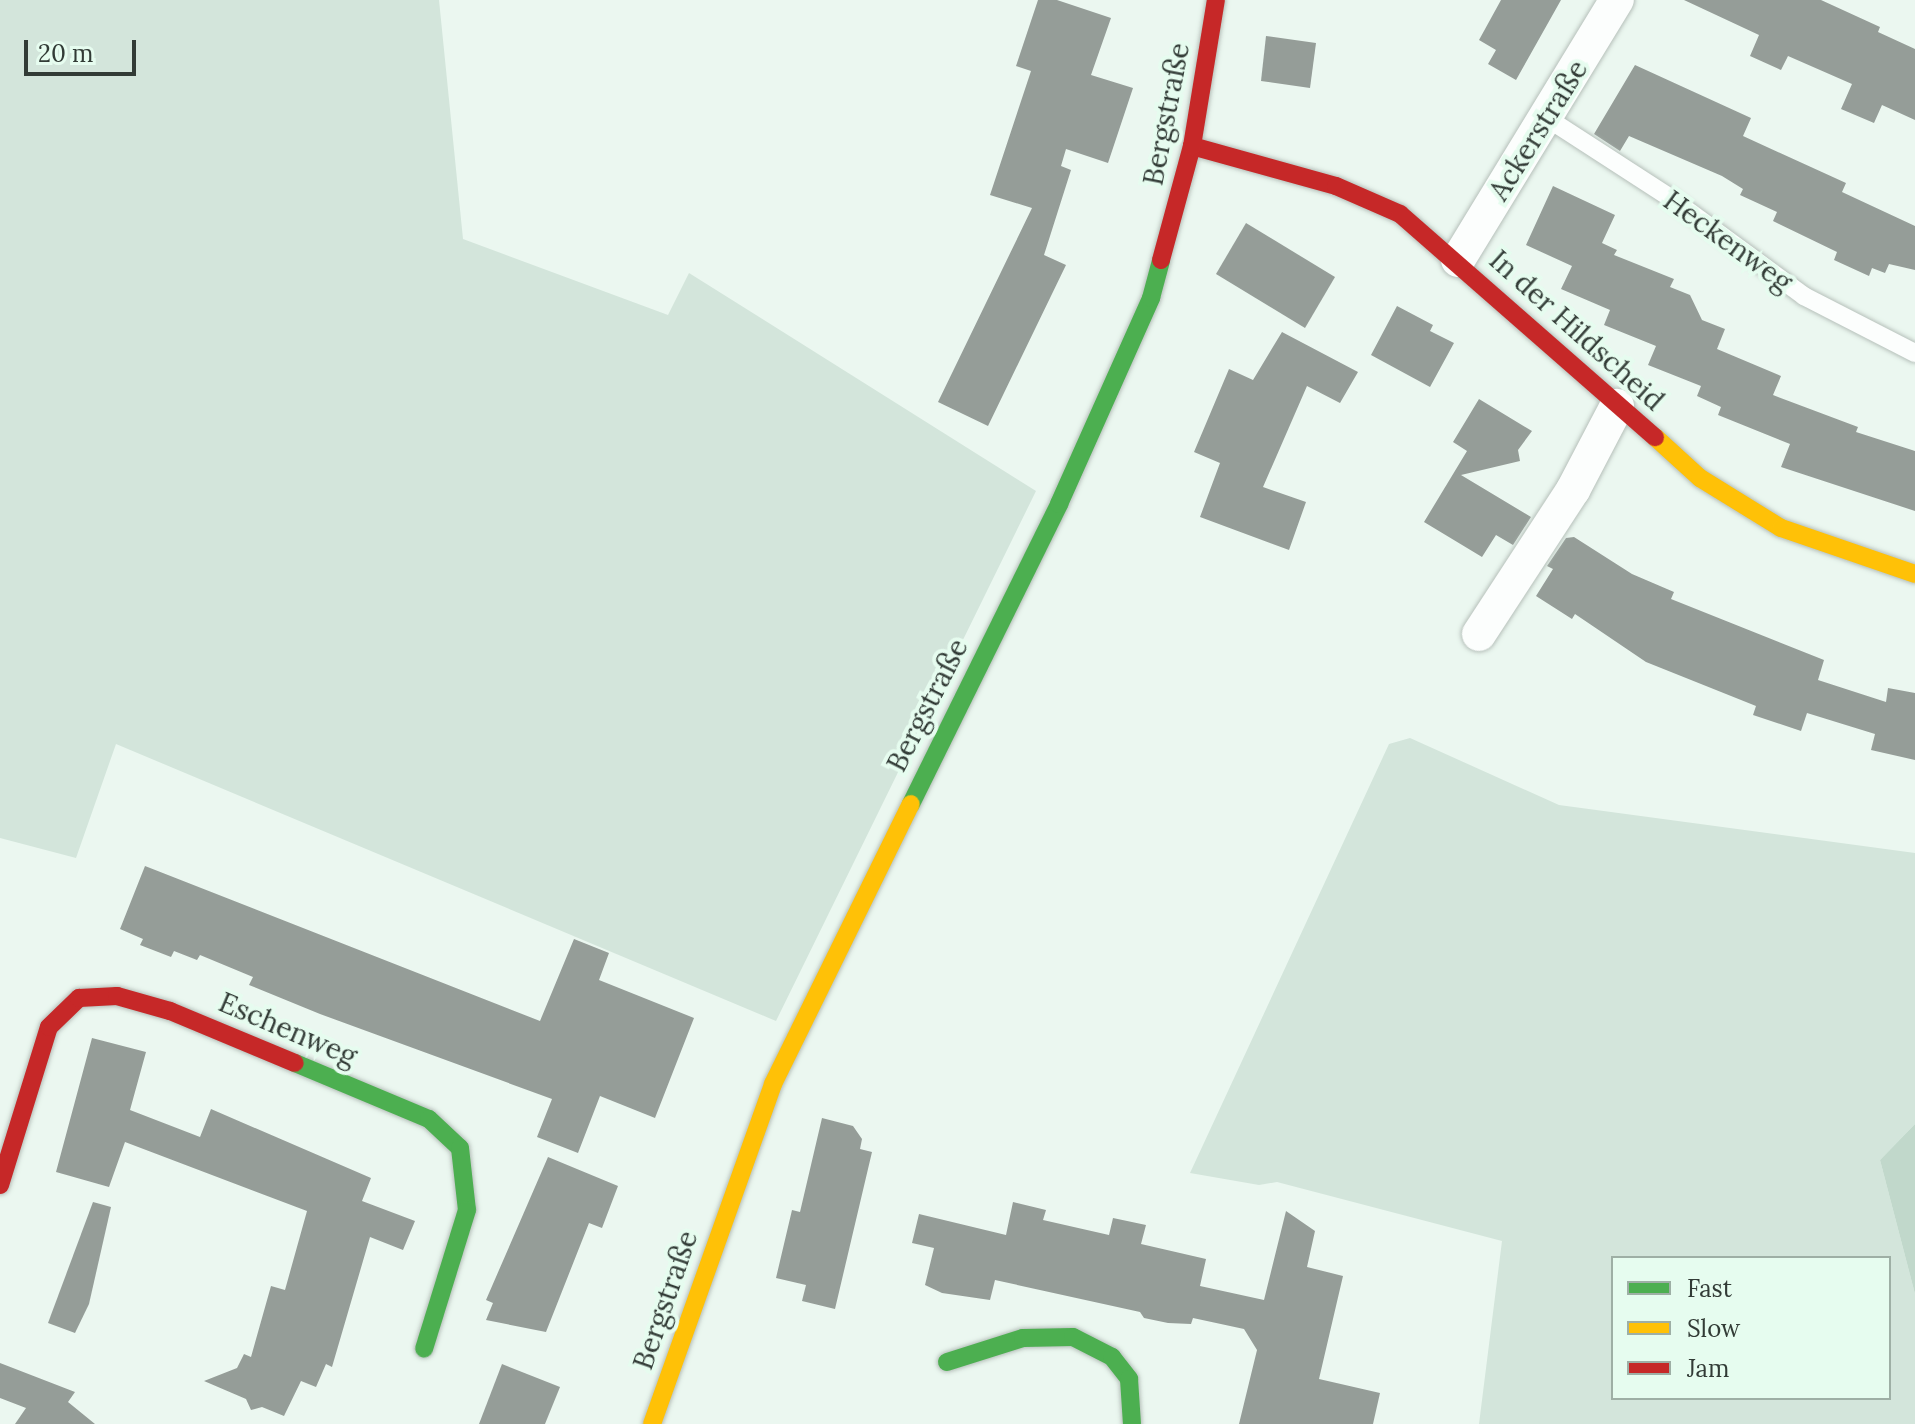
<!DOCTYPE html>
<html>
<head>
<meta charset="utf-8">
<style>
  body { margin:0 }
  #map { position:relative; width:1915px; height:1424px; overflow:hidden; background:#ebf7f0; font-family:Lora,serif }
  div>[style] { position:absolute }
  .green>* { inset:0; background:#d3e5db }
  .forest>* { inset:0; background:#c1d8cb }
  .building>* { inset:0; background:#959d98 }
  .roads { filter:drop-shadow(0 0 2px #b6c0ba) drop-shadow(0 0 2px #b6c0ba) }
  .lane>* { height:18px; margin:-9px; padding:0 9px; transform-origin:9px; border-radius:9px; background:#fcfefd }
  .street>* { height:34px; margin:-17px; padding:0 17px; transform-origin:17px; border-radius:17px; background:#fcfefd }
  .fast>* { height:18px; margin:-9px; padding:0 9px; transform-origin:9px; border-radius:9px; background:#4caf50 }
  .slow>* { height:18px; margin:-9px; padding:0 9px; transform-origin:9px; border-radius:9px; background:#ffc107 }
  .jam>* { height:18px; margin:-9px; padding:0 9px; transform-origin:9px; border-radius:9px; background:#c62828 }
  span { translate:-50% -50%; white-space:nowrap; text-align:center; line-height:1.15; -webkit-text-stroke:8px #e6fcef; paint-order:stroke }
  .street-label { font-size:28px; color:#323b36 }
  .legend { position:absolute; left:1611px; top:1256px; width:280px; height:144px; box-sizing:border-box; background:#e6fcef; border:2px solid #9eafa5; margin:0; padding:10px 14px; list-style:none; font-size:24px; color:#323b36 }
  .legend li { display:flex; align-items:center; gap:16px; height:40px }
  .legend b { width:40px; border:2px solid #9eafa5 }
  .scale { position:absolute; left:24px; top:40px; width:112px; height:36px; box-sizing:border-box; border:4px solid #323b36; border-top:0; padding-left:10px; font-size:24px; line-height:28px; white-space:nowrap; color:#323b36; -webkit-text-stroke:6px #e6fcef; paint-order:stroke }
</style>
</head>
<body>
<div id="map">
  <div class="green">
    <div style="clip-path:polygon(0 0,439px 0,463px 239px,668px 315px,689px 273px,1036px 491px,776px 1021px,116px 744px,76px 858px,0 838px)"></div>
    <div style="clip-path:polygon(evenodd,1410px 738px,1559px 805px,1915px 853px,1915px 1124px,1880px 1160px,1915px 1294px,1915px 1424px,1479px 1424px,1502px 1241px,1277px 1182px,1259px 1185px,1190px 1173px,1389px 744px,1410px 738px,1613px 1258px,1889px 1258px,1889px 1398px,1613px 1398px,1613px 1258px)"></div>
  </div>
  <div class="forest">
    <div style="clip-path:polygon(1915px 1124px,1915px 1294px,1880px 1160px)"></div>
  </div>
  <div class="building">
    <div style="clip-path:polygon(1038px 0,1057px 0,1111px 18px,1091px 75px,1133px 88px,1108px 163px,1066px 149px,1061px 166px,1071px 170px,1044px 255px,1066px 265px,988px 426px,938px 402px,1032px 208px,990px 195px,1031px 71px,1016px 66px)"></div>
    <div style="clip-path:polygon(1501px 0,1561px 0,1516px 80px,1488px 64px,1496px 50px,1479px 40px)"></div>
    <div style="clip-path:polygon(1684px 0,1821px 0,1880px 27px,1878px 32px,1915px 49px,1915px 120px,1882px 105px,1874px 123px,1841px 109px,1852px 84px,1788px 56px,1781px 70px,1750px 56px,1759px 35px)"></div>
    <div style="clip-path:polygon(1266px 36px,1316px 43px,1310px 88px,1261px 81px)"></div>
    <div style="clip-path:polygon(1635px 65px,1751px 118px,1743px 136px,1846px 183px,1842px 192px,1915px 226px,1915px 270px,1889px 264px,1885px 273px,1872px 268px,1869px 276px,1834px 260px,1837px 252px,1773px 221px,1777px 212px,1740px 195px,1743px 189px,1722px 176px,1629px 136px,1620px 151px,1594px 134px)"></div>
    <div style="clip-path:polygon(1553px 186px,1615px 215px,1602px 243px,1617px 250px,1614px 255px,1674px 279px,1670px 287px,1690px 295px,1702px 320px,1725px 329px,1717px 349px,1781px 376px,1773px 395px,1858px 427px,1856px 432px,1915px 451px,1915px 511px,1781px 467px,1790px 444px,1718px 415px,1721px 407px,1697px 396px,1701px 386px,1648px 365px,1656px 346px,1604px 325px,1610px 310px,1561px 289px,1572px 266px,1526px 245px)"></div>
    <div style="clip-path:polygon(1246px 223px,1335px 277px,1305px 328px,1216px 274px)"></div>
    <div style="clip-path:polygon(1397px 306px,1433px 325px,1430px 331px,1454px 343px,1430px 387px,1371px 355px)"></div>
    <div style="clip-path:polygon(1282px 332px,1358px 372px,1340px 403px,1307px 386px,1263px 487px,1306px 502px,1289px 550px,1200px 517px,1220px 463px,1194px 452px,1229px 369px,1253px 380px)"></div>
    <div style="clip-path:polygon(1479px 399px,1532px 431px,1518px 450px,1520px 461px,1461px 475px,1531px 517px,1513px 545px,1496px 535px,1482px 557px,1424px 522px,1467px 451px,1453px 442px)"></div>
    <div style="clip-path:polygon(1574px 537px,1632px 574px,1674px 592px,1671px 599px,1824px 660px,1818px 680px,1886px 702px,1888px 688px,1915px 693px,1915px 760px,1871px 750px,1875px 734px,1807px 713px,1801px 731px,1753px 715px,1756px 706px,1646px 662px,1575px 614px,1572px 619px,1536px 596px,1553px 569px,1547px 566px,1566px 538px)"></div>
    <div style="clip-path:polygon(145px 866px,540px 1021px,574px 939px,609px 953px,599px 980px,694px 1018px,655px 1118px,600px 1096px,578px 1153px,537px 1137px,552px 1099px,320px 1014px,249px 985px,253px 977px,200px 955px,197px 960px,174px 951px,171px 957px,140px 945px,143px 939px,120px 929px)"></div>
    <div style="clip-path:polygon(92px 1038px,146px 1052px,130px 1110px,200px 1137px,211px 1109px,371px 1178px,362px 1201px,415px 1221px,403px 1250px,370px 1237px,332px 1367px,326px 1364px,316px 1387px,301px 1381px,284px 1416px,262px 1407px,251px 1410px,246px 1399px,204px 1381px,237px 1368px,244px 1354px,251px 1357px,271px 1286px,285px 1290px,307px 1211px,125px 1142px,109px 1187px,56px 1172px)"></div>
    <div style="clip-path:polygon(822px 1118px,853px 1126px,862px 1139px,860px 1149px,872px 1152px,835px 1309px,802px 1301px,806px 1285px,776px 1278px,792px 1210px,800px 1212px)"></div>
    <div style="clip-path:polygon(548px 1157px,618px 1186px,602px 1228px,589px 1223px,546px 1332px,486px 1320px,493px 1303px,486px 1300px)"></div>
    <div style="clip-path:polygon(93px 1202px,111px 1207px,89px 1304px,75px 1333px,48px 1323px)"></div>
    <div style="clip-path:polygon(1013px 1202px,1046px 1210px,1043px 1220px,1109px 1235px,1113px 1218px,1146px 1225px,1141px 1244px,1206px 1259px,1200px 1286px,1264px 1300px,1286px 1211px,1315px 1231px,1307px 1267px,1343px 1276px,1319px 1379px,1380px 1393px,1373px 1424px,1239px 1424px,1257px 1350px,1244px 1329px,1193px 1318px,1191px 1324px,1168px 1323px,1144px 1318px,1140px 1312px,995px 1280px,990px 1300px,942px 1293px,925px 1285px,934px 1248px,912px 1243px,919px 1214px,1006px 1235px)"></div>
    <div style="clip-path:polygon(0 1363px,75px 1392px,68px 1402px,95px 1424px,15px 1424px,26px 1408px,0 1398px)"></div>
    <div style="clip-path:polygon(502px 1364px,560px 1387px,545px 1424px,479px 1424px)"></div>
  </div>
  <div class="roads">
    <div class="lane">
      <div style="left:1547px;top:118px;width:149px;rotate:32.9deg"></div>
      <div style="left:1672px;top:199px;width:164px;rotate:36.3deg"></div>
      <div style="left:1804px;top:296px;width:125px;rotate:27.2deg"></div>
    </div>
    <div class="street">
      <div style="left:1458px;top:260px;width:305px;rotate:-58.6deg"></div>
      <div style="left:1479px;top:634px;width:172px;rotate:-56.9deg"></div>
      <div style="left:1573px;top:490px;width:95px;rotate:-62.4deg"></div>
    </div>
    <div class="fast">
      <div style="left:911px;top:804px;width:335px;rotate:-63.7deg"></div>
      <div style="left:1059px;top:504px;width:226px;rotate:-65.9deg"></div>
      <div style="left:1151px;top:298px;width:39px;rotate:-75deg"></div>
      <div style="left:295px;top:1063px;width:145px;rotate:22.7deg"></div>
      <div style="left:429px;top:1119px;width:42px;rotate:43.1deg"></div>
      <div style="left:460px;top:1148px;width:62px;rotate:83.6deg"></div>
      <div style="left:467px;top:1210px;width:145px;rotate:107.2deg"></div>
      <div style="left:947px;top:1362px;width:80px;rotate:-17.5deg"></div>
      <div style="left:1023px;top:1338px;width:50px;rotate:-1.1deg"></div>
      <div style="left:1073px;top:1337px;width:44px;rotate:27.1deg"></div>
      <div style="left:1112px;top:1357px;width:28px;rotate:52deg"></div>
      <div style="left:1129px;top:1379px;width:45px;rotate:86.2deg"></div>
    </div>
    <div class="slow">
      <div style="left:1655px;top:437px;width:61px;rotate:42.3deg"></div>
      <div style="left:1700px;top:478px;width:95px;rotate:31.7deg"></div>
      <div style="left:1781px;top:528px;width:142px;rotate:18.9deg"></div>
      <div style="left:652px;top:1424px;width:361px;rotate:-70.4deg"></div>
      <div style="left:773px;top:1084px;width:312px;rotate:-63.8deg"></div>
    </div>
    <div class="jam">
      <div style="left:1192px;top:146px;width:149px;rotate:15.5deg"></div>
      <div style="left:1336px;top:186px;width:70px;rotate:23.6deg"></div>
      <div style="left:1400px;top:214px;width:339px;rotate:41.2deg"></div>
      <div style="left:1161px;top:260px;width:118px;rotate:-74.8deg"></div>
      <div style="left:1192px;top:146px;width:148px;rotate:-80.7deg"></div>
      <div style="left:0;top:1185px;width:165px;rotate:-72.8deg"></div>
      <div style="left:49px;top:1027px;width:42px;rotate:-44deg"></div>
      <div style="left:79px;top:998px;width:38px;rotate:-3deg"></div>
      <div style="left:117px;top:996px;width:55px;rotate:15.8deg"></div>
      <div style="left:170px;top:1011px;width:135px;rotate:22.6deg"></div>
    </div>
  </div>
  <div class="street-label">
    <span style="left:1166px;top:114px;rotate:-79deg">Bergstraße</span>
    <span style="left:1538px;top:130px;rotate:-58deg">Ackerstraße</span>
    <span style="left:1728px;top:241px;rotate:36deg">Heckenweg</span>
    <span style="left:1577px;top:330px;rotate:42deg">In der Hildscheid</span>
    <span style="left:927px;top:705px;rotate:-63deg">Bergstraße</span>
    <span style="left:288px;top:1029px;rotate:23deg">Eschenweg</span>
    <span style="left:665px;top:1300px;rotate:-71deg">Bergstraße</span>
  </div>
  <ul class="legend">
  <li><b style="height:10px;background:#4caf50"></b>Fast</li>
  <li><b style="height:10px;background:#ffc107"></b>Slow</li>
  <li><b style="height:10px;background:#c62828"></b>Jam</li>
  </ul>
  <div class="scale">20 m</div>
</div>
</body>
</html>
